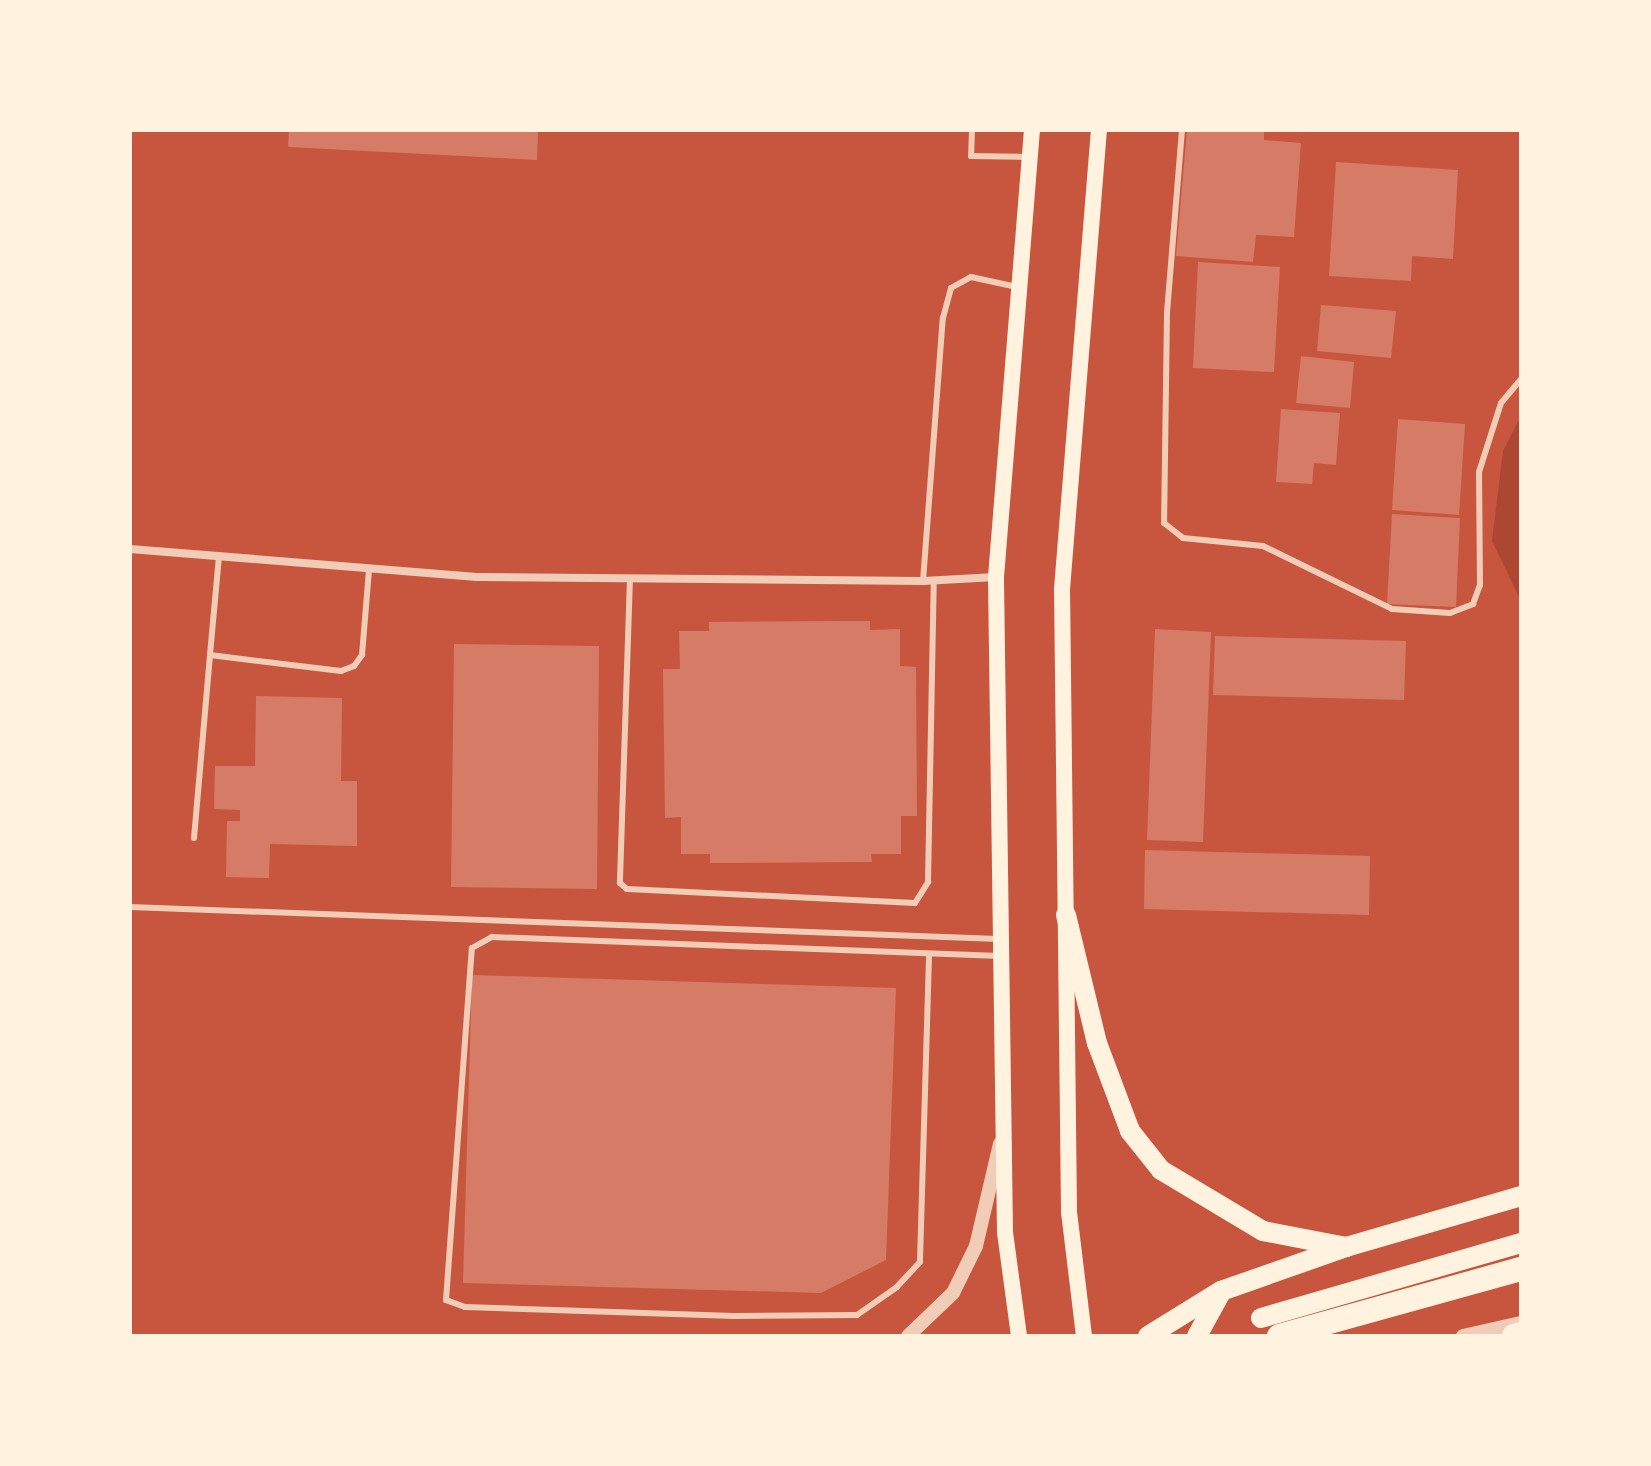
<!DOCTYPE html>
<html>
<head>
<meta charset="utf-8">
<style>
  body { margin:0 }
  #map { position:relative; width:1651px; height:1466px; overflow:hidden; background:#c8553d; font-family:"Archivo Narrow",sans-serif }
  div>[style] { position:absolute }
  .green>* { inset:0; background:#ae4732 }
  .building>* { inset:0; background:#d67c66 }
  .service>* { height:6px; margin:-3px; padding:0 3px; transform-origin:3px; border-radius:3px; background:#f1ccb7 }
  .minor>* { height:8px; margin:-4px; padding:0 4px; transform-origin:4px; border-radius:4px; background:#f1ccb7 }
  .tertiary>* { height:14px; margin:-7px; padding:0 7px; transform-origin:7px; border-radius:7px; background:#f1ccb7 }
  .secondary>* { height:16px; margin:-8px; padding:0 8px; transform-origin:8px; border-radius:8px; background:#fff3e0 }
  .primary>* { height:20px; margin:-10px; padding:0 10px; transform-origin:10px; border-radius:10px; background:#fff3e0 }
  .motorway>* { height:24px; margin:-12px; padding:0 12px; transform-origin:12px; border-radius:12px; background:#fff3e0 }
  span { translate:-50% -50%; white-space:nowrap; text-align:center; line-height:1.15; -webkit-text-stroke:8px #fff3e0; paint-order:stroke }
  .frame { position:absolute; inset:0; border:132px solid #fff3e0; pointer-events:none }
</style>
</head>
<body>
<div id="map">
  <div class="green">
    <div style="clip-path:polygon(1521px 416px,1521px 601px,1492px 541px,1503px 451px)"></div>
  </div>
  <div class="building">
    <div style="clip-path:polygon(289px 130px,538px 130px,537px 160px,288px 147px)"></div>
    <div style="clip-path:polygon(1187px 130px,1264px 130px,1264px 140px,1301px 143px,1294px 237px,1256px 235px,1253px 262px,1176px 256px)"></div>
    <div style="clip-path:polygon(1336px 162px,1458px 170px,1453px 259px,1412px 256px,1411px 281px,1329px 276px)"></div>
    <div style="clip-path:polygon(1198px 262px,1280px 267px,1274px 372px,1193px 368px)"></div>
    <div style="clip-path:polygon(1321px 305px,1396px 311px,1391px 358px,1317px 351px)"></div>
    <div style="clip-path:polygon(1301px 356px,1354px 362px,1350px 408px,1296px 403px)"></div>
    <div style="clip-path:polygon(1281px 409px,1340px 413px,1336px 465px,1314px 463px,1312px 484px,1276px 482px)"></div>
    <div style="clip-path:polygon(1398px 419px,1465px 424px,1459px 515px,1392px 510px)"></div>
    <div style="clip-path:polygon(1392px 514px,1460px 518px,1456px 607px,1387px 604px)"></div>
    <div style="clip-path:polygon(842px 621px,870px 621px,870px 630px,900px 629px,900px 666px,916px 667px,917px 816px,901px 816px,901px 854px,871px 854px,872px 862px,739px 863px,710px 863px,710px 854px,681px 854px,681px 817px,665px 818px,663px 669px,680px 669px,679px 631px,709px 631px,709px 622px)"></div>
    <div style="clip-path:polygon(1155px 629px,1211px 632px,1203px 842px,1147px 840px)"></div>
    <div style="clip-path:polygon(1215px 636px,1406px 641px,1404px 700px,1213px 695px)"></div>
    <div style="clip-path:polygon(454px 644px,599px 646px,597px 889px,451px 887px)"></div>
    <div style="clip-path:polygon(256px 696px,342px 698px,341px 781px,357px 781px,357px 846px,270px 844px,269px 878px,226px 877px,227px 821px,240px 821px,240px 810px,214px 809px,215px 766px,255px 766px)"></div>
    <div style="clip-path:polygon(1145px 850px,1370px 856px,1369px 915px,1144px 909px)"></div>
    <div style="clip-path:polygon(472px 975px,896px 988px,886px 1260px,821px 1293px,463px 1283px)"></div>
  </div>
  <div class="service">
    <div style="left:972px;top:130px;width:26px;rotate:92deg"></div>
    <div style="left:971px;top:156px;width:58px;rotate:1deg"></div>
    <div style="left:1182px;top:130px;width:184px;rotate:94.7deg"></div>
    <div style="left:1167px;top:313px;width:210px;rotate:90.8deg"></div>
    <div style="left:1164px;top:523px;width:24px;rotate:38deg"></div>
    <div style="left:1183px;top:538px;width:80px;rotate:5.7deg"></div>
    <div style="left:1263px;top:546px;width:144px;rotate:26deg"></div>
    <div style="left:1392px;top:609px;width:58px;rotate:3.9deg"></div>
    <div style="left:1450px;top:613px;width:25px;rotate:-21deg"></div>
    <div style="left:1473px;top:604px;width:20px;rotate:-70deg"></div>
    <div style="left:1480px;top:585px;width:113px;rotate:-90.5deg"></div>
    <div style="left:1479px;top:472px;width:72px;rotate:-72.3deg"></div>
    <div style="left:1501px;top:403px;width:31px;rotate:-50deg"></div>
    <div style="left:219px;top:556px;width:99px;rotate:95.2deg"></div>
    <div style="left:210px;top:655px;width:132px;rotate:7deg"></div>
    <div style="left:341px;top:671px;width:14px;rotate:-21deg"></div>
    <div style="left:354px;top:666px;width:14px;rotate:-54deg"></div>
    <div style="left:362px;top:655px;width:86px;rotate:-85.3deg"></div>
    <div style="left:630px;top:578px;width:305px;rotate:91.9deg"></div>
    <div style="left:620px;top:883px;width:9px;rotate:41deg"></div>
    <div style="left:627px;top:889px;width:288px;rotate:2.8deg"></div>
    <div style="left:915px;top:903px;width:25px;rotate:-58deg"></div>
    <div style="left:928px;top:882px;width:302px;rotate:-88.9deg"></div>
    <div style="left:923px;top:581px;width:264px;rotate:-85.7deg"></div>
    <div style="left:943px;top:318px;width:31px;rotate:-75deg"></div>
    <div style="left:951px;top:288px;width:23px;rotate:-29deg"></div>
    <div style="left:971px;top:277px;width:47px;rotate:12.3deg"></div>
    <div style="left:194px;top:838px;width:184px;rotate:-85deg"></div>
    <div style="left:130px;top:907px;width:869px;rotate:2.11deg"></div>
    <div style="left:929px;top:957px;width:305px;rotate:91.7deg"></div>
    <div style="left:920px;top:1262px;width:34px;rotate:133deg"></div>
    <div style="left:897px;top:1287px;width:49px;rotate:145deg"></div>
    <div style="left:857px;top:1315px;width:123px;rotate:179.5deg"></div>
    <div style="left:734px;top:1316px;width:269px;rotate:-178.1deg"></div>
    <div style="left:465px;top:1307px;width:20px;rotate:-160deg"></div>
    <div style="left:446px;top:1300px;width:353px;rotate:-85.8deg"></div>
    <div style="left:472px;top:948px;width:23px;rotate:-29deg"></div>
    <div style="left:492px;top:937px;width:508px;rotate:2.14deg"></div>
  </div>
  <div class="minor">
    <div style="left:130px;top:549px;width:348px;rotate:4.6deg"></div>
    <div style="left:477px;top:577px;width:446px;rotate:0.5deg"></div>
    <div style="left:923px;top:581px;width:73px;rotate:-3.1deg"></div>
  </div>
  <div class="tertiary">
    <div style="left:908px;top:1336px;width:62px;rotate:-43.7deg"></div>
    <div style="left:953px;top:1293px;width:52px;rotate:-63.9deg"></div>
    <div style="left:976px;top:1246px;width:105px;rotate:-76.8deg"></div>
    <div style="left:1463px;top:1336px;width:59px;rotate:-12.6deg"></div>
  </div>
  <div class="secondary">
    <div style="left:1019px;top:1336px;width:105px;rotate:-97.7deg"></div>
    <div style="left:1005px;top:1232px;width:655px;rotate:-90.79deg"></div>
    <div style="left:996px;top:577px;width:448px;rotate:-85.4deg"></div>
    <div style="left:1084px;top:1336px;width:125px;rotate:-96.9deg"></div>
    <div style="left:1069px;top:1212px;width:623px;rotate:-90.64deg"></div>
    <div style="left:1062px;top:589px;width:460px;rotate:-85.4deg"></div>
  </div>
  <div class="primary">
    <div style="left:1066px;top:915px;width:132px;rotate:76.4deg"></div>
    <div style="left:1097px;top:1043px;width:94px;rotate:69.4deg"></div>
    <div style="left:1130px;top:1131px;width:50px;rotate:51.5deg"></div>
    <div style="left:1161px;top:1170px;width:119px;rotate:30.9deg"></div>
    <div style="left:1263px;top:1231px;width:85px;rotate:10.9deg"></div>
    <div style="left:1261px;top:1318px;width:271px;rotate:-16.1deg"></div>
    <div style="left:1148px;top:1336px;width:86px;rotate:-31.7deg"></div>
    <div style="left:1221px;top:1291px;width:133px;rotate:-19.4deg"></div>
    <div style="left:1346px;top:1247px;width:182px;rotate:-16.2deg"></div>
    <div style="left:1197px;top:1336px;width:48px;rotate:-61.3deg"></div>
  </div>
  <div class="motorway">
    <div style="left:1279px;top:1336px;width:251px;rotate:-15.5deg"></div>
    <div style="left:1514px;top:1336px;width:7px;rotate:-16deg"></div>
  </div>
  <div class="frame"></div>
</div>
</body>
</html>
